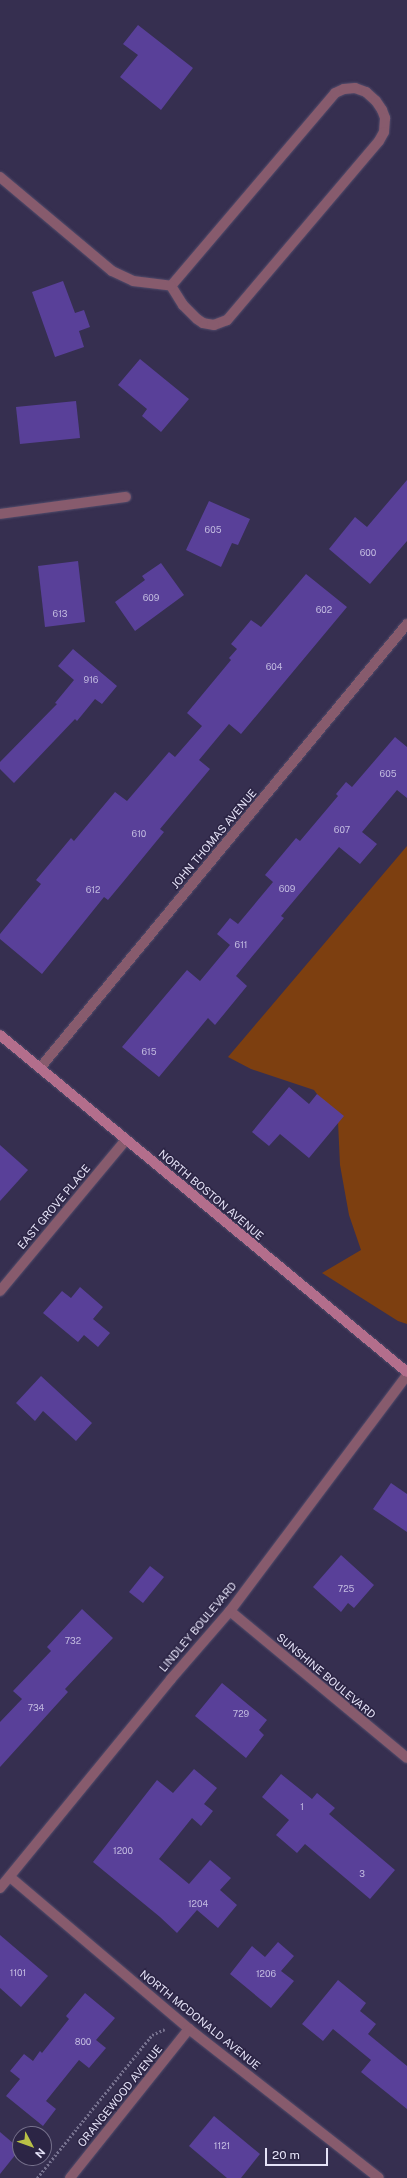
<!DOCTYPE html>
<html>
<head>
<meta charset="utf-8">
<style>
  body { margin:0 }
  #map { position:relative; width:407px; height:2178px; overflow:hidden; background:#362f50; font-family:"Public Sans",sans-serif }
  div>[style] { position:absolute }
  .green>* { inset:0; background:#7d3f10 }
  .building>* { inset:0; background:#594099 }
  .path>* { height:2.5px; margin-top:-1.25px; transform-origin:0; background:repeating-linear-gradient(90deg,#76718e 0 2px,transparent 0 4px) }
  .roads { filter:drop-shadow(0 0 1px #524c6b) drop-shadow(0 0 1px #524c6b) }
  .lane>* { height:10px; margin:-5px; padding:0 5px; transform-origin:5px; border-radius:5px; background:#875b6d }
  .street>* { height:10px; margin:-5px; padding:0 5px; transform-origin:5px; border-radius:5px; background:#875b6d }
  .secondary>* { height:10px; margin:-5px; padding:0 5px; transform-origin:5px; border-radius:5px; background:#b36e8c }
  span { translate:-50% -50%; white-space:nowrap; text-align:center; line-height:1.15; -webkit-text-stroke:3px #2c2545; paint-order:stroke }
  .number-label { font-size:9px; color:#c2bae0 }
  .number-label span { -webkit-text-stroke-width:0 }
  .street-label { font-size:11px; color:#e5e2f7 }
  .north { position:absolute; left:12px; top:2126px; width:40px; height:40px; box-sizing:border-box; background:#2c2545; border:1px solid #76718c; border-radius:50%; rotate:131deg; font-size:11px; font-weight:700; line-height:16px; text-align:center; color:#e5e2f7 }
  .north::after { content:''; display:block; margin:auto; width:14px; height:18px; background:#b9c046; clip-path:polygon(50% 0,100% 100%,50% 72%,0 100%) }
  .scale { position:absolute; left:265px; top:2148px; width:63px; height:18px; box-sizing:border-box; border:2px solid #e5e2f7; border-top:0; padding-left:5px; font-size:12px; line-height:14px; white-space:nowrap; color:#e5e2f7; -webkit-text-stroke:3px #2c2545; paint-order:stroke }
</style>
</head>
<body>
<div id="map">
  <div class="green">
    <div style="clip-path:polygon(407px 846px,407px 1324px,398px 1321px,322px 1273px,361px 1250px,349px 1215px,340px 1165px,338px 1122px,314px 1090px,251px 1069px,228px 1057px)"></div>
  </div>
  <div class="building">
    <div style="clip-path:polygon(138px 25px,193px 68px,161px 110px,120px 77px,138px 55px,123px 44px)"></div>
    <div style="clip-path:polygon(63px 281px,75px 313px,84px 310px,90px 327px,79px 331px,84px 347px,55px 357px,32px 292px)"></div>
    <div style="clip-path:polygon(140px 359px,189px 399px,161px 432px,142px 416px,147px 409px,118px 385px)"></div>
    <div style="clip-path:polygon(76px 401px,80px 438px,20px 444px,16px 407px)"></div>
    <div style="clip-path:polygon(407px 480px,407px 541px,370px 584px,329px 549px,355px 517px,367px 527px)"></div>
    <div style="clip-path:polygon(209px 501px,250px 519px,238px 545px,232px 543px,221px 567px,186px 550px)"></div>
    <div style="clip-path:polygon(78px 561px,85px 622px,45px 627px,38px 566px)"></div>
    <div style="clip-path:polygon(161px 563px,184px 595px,135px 631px,115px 602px,145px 580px,142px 576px)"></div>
    <div style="clip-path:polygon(306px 574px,347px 607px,241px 734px,229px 724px,199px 760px,210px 769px,160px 829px,164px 832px,123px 882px,108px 900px,104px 897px,42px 974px,0 939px,0 934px,41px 884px,36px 880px,71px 838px,74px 841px,115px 792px,127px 801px,169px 752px,175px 757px,202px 726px,187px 713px,231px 660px,229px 658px,237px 649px,231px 644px,251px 620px,261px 627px)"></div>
    <div style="clip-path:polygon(73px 649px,117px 686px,102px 704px,95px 699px,77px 721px,75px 719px,14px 783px,0 769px,0 762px,57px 704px,55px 703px,74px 680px,58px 666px)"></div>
    <div style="clip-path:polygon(395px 737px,407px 747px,407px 798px,397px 790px,362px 832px,377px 844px,360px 864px,339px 847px,281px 916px,284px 918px,236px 976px,247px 986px,215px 1025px,208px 1018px,159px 1077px,122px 1047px,187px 970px,200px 981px,230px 945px,217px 934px,230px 918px,238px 924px,273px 882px,265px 875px,296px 838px,300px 841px,338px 796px,336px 794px,346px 782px,352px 787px)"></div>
    <div style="clip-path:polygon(289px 1087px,309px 1104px,317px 1094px,344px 1116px,309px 1158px,280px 1134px,269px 1146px,252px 1132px)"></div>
    <div style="clip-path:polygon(0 1145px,28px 1170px,0 1201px)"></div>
    <div style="clip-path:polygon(80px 1287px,103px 1307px,93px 1319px,110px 1333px,98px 1347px,84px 1335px,78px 1342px,43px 1313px,62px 1291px,71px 1298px)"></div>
    <div style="clip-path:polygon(41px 1376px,92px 1423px,76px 1441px,43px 1411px,35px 1421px,16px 1403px)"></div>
    <div style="clip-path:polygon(391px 1483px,407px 1494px,407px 1532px,373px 1509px)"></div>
    <div style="clip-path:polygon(341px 1555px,374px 1585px,354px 1608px,348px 1603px,341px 1612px,313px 1587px)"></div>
    <div style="clip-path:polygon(150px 1566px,164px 1577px,143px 1603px,129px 1592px)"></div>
    <div style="clip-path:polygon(82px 1609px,113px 1638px,65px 1689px,68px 1692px,0 1767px,0 1722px,22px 1699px,13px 1691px,51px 1651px,47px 1647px)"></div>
    <div style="clip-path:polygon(222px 1683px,267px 1720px,259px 1730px,264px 1735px,246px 1758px,195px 1716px)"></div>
    <div style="clip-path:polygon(194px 1769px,217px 1788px,204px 1804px,213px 1811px,201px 1826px,192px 1818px,159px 1859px,189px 1884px,210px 1860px,231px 1878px,220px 1890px,237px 1905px,218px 1928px,197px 1910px,177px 1933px,160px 1917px,93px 1862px,157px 1780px,173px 1793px)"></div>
    <div style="clip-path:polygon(281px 1774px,312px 1799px,317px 1793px,335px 1808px,329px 1814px,395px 1870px,370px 1899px,305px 1844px,297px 1853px,276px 1835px,289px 1820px,262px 1797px)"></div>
    <div style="clip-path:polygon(0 1935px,48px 1976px,21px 2007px,0 1988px)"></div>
    <div style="clip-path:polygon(278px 1942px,294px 1956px,281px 1971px,294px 1981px,271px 2008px,230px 1974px,252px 1946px,265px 1957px)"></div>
    <div style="clip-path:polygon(338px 1980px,366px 2003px,360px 2011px,376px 2024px,368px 2034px,407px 2066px,407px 2109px,361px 2072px,371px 2060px,333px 2029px,323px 2041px,302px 2024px)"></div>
    <div style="clip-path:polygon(85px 1993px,115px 2018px,96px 2040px,106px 2048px,89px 2068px,79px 2060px,46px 2101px,56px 2109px,43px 2126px,6px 2096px,20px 2079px,10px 2071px,24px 2054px,33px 2061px,40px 2051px,42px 2053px,69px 2019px,66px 2016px)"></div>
    <div style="clip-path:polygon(214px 2116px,260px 2154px,241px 2178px,227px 2178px,189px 2146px)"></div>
    <div style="clip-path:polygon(0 2132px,20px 2149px,0 2174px)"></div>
  </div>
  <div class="path">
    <div style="left:37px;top:2178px;width:184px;rotate:-51.2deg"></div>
    <div style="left:152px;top:2035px;width:14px;rotate:-25deg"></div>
  </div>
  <div class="roads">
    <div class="lane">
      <div style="left:355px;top:88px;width:12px;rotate:20deg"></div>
      <div style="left:366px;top:92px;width:13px;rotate:42deg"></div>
      <div style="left:376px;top:101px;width:11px;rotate:56deg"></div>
      <div style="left:382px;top:110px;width:9px;rotate:69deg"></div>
      <div style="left:385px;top:118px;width:14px;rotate:94deg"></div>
      <div style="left:384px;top:132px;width:10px;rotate:119deg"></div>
      <div style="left:379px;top:141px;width:235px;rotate:130.3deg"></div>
      <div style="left:227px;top:320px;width:14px;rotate:159deg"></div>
      <div style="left:214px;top:325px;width:11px;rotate:-170deg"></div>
      <div style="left:203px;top:323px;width:7px;rotate:-146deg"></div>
      <div style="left:197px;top:319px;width:20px;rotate:-135deg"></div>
      <div style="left:183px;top:305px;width:22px;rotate:-122deg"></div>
      <div style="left:171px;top:286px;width:253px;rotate:-49.6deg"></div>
      <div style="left:335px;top:93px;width:10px;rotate:-24deg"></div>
      <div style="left:344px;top:89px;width:11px;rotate:-5deg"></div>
      <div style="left:0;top:177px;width:146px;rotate:40deg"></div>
      <div style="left:112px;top:271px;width:23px;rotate:25deg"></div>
      <div style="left:133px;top:281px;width:38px;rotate:7deg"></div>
    </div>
    <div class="street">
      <div style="left:0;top:514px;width:127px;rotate:-7.7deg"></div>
      <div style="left:40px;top:1068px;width:576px;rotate:-50.42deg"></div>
      <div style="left:0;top:1291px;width:197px;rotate:-50.2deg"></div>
      <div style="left:230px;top:1611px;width:230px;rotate:39.7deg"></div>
      <div style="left:10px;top:1877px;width:235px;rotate:40.3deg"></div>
      <div style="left:189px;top:2029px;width:241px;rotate:38.1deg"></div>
      <div style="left:0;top:1888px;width:270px;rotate:-50.7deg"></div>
      <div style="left:171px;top:1679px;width:90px;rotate:-49.1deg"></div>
      <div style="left:230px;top:1611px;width:295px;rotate:-53.1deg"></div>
      <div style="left:70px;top:2178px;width:191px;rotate:-51.4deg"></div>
    </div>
    <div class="secondary">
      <div style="left:0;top:1035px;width:528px;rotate:39.63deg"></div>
    </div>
  </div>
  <div class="number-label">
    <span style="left:213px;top:530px">605</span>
    <span style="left:368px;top:553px">600</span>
    <span style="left:151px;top:598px">609</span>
    <span style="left:324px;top:610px">602</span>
    <span style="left:60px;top:614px">613</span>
    <span style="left:274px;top:667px">604</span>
    <span style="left:91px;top:680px">916</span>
    <span style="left:388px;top:774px">605</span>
    <span style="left:342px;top:830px">607</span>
    <span style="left:139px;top:834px">610</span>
    <span style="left:287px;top:889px">609</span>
    <span style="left:93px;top:890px">612</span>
    <span style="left:241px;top:945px">611</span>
    <span style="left:149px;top:1052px">615</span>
    <span style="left:346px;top:1589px">725</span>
    <span style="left:73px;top:1641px">732</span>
    <span style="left:36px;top:1708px">734</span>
    <span style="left:241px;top:1714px">729</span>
    <span style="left:302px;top:1807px">1</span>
    <span style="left:123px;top:1851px">1200</span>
    <span style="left:362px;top:1874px">3</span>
    <span style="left:198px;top:1904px">1204</span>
    <span style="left:18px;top:1973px">1101</span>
    <span style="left:266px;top:1974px">1206</span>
    <span style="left:83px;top:2042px">800</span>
    <span style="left:222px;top:2146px">1121</span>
  </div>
  <div class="street-label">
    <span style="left:214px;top:839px;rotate:-50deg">JOHN THOMAS AVENUE</span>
    <span style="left:211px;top:1195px;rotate:40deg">NORTH BOSTON AVENUE</span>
    <span style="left:54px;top:1207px;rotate:-50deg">EAST GROVE PLACE</span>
    <span style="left:198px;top:1627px;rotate:-50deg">LINDLEY BOULEVARD</span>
    <span style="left:326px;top:1676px;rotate:40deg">SUNSHINE BOULEVARD</span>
    <span style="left:200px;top:2020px;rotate:39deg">NORTH MCDONALD AVENUE</span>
    <span style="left:120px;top:2096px;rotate:-51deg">ORANGEWOOD AVENUE</span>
  </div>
  <div class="north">N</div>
  <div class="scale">20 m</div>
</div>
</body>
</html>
